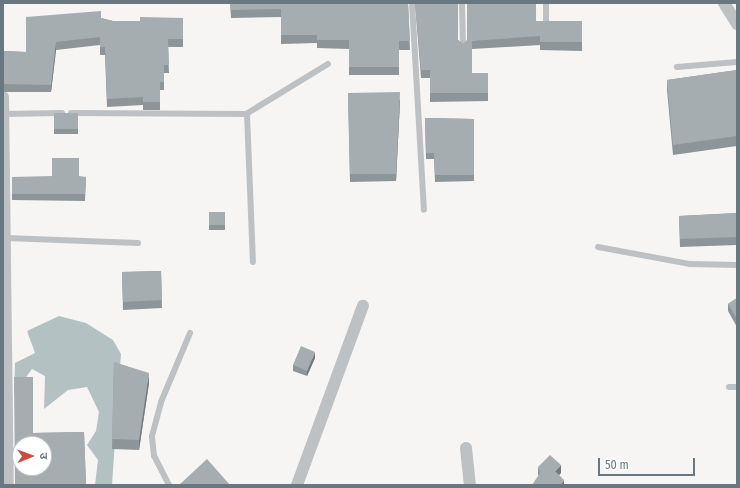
<!DOCTYPE html>
<html>
<head>
<meta charset="utf-8">
<style>
  body { margin:0 }
  #map { position:relative; width:740px; height:488px; overflow:hidden; background:#f6f5f3; font-family:"Fira Sans Condensed","Noto Sans Devanagari",sans-serif }
  div>[style] { position:absolute }
  .water>* { inset:0; background:#b4c1c3 }
  .lane>* { height:6px; margin:-3px; padding:0 3px; transform-origin:3px; border-radius:3px; background:#bdc1c4 }
  .street>* { height:12px; margin:-6px; padding:0 6px; transform-origin:6px; border-radius:6px; background:#bdc1c4 }
  .wall>* { inset:0; background:#8e9598 }
  .shaded-wall>* { inset:0; background:#74797c }
  .building>* { inset:0; background:#a5adb1 }
  span { translate:-50% -50%; white-space:nowrap; text-align:center; line-height:1.15; -webkit-text-stroke:4px #fff; paint-order:stroke }
  .frame { position:absolute; inset:0; border:4px solid #697880; pointer-events:none }
  .north { position:absolute; left:12px; top:436px; width:40px; height:40px; box-sizing:border-box; background:#fff; border:1px solid #c3c9cc; border-radius:50%; rotate:89deg; font-size:11px; font-weight:700; line-height:16px; text-align:center; color:#697880 }
  .north::after { content:''; display:block; margin:auto; width:14px; height:18px; background:#cb4d3d; clip-path:polygon(50% 0,100% 100%,50% 72%,0 100%) }
  .scale { position:absolute; left:598px; top:458px; width:97px; height:18px; box-sizing:border-box; border:2px solid #697880; border-top:0; padding-left:5px; font-size:12px; line-height:14px; white-space:nowrap; color:#697880; -webkit-text-stroke:3px #fff; paint-order:stroke }
</style>
</head>
<body>
<div id="map">
  <div class="water">
    <div style="clip-path:polygon(59px 316px,86px 323px,113px 340px,121px 354px,112px 485px,95px 485px,98px 460px,87px 445px,96px 431px,99px 412px,87px 387px,68px 390px,44px 409px,45px 376px,32px 369px,14px 394px,15px 363px,35px 353px,27px 331px)"></div>
  </div>
  <div class="lane">
    <div style="left:412px;top:3px;width:207px;rotate:86.7deg"></div>
    <div style="left:462px;top:3px;width:45px;rotate:88.7deg"></div>
    <div style="left:546px;top:3px;width:20px;rotate:90deg"></div>
    <div style="left:677px;top:67px;width:60px;rotate:-4.8deg"></div>
    <div style="left:71px;top:113px;width:175px;rotate:0.3deg"></div>
    <div style="left:246px;top:114px;width:96px;rotate:-31.4deg"></div>
    <div style="left:3px;top:114px;width:59px;rotate:-1deg"></div>
    <div style="left:247px;top:114px;width:148px;rotate:87.7deg"></div>
    <div style="left:6px;top:238px;width:132px;rotate:2.2deg"></div>
    <div style="left:598px;top:247px;width:94px;rotate:10.5deg"></div>
    <div style="left:690px;top:264px;width:47px;rotate:1.2deg"></div>
    <div style="left:729px;top:387px;width:8px"></div>
    <div style="left:169px;top:485px;width:33px;rotate:-117deg"></div>
    <div style="left:154px;top:456px;width:20px;rotate:-96deg"></div>
    <div style="left:152px;top:436px;width:35px;rotate:-75deg"></div>
    <div style="left:161px;top:402px;width:75px;rotate:-67.2deg"></div>
  </div>
  <div class="street">
    <div style="left:724px;top:3px;width:25px;rotate:58deg"></div>
    <div style="left:3px;top:97px;width:388px;rotate:89.3deg"></div>
    <div style="left:466px;top:448px;width:37px;rotate:84deg"></div>
    <div style="left:297px;top:485px;width:191px;rotate:-69.8deg"></div>
  </div>
  <div class="wall">
    <div style="clip-path:polygon(230px 3px,408px 3px,410px 50px,399px 50px,399px 75px,349px 75px,349px 49px,317px 48px,317px 43px,281px 44px,281px 17px,231px 18px)"></div>
    <div style="clip-path:polygon(415px 3px,458px 3px,458px 40px,463px 44px,536px 21px,582px 21px,582px 51px,540px 50px,540px 45px,472px 49px,472px 73px,488px 73px,488px 101px,430px 102px,430px 78px,421px 78px)"></div>
    <div style="clip-path:polygon(101px 18px,113px 21px,140px 21px,183px 18px,183px 47px,168px 47px,169px 73px,164px 73px,164px 90px,160px 90px,160px 110px,143px 110px,143px 105px,107px 107px,105px 55px,100px 55px,100px 45px,56px 50px,51px 92px,3px 92px,3px 51px,26px 52px)"></div>
    <div style="clip-path:polygon(737px 70px,737px 146px,673px 155px,667px 90px,667px 80px)"></div>
    <div style="clip-path:polygon(348px 93px,400px 100px,396px 181px,350px 182px)"></div>
    <div style="clip-path:polygon(54px 113px,78px 113px,78px 134px,54px 134px)"></div>
    <div style="clip-path:polygon(425px 118px,474px 119px,474px 181px,435px 182px,434px 159px,426px 159px)"></div>
    <div style="clip-path:polygon(12px 177px,86px 177px,85px 201px,12px 200px)"></div>
    <div style="clip-path:polygon(209px 212px,225px 212px,225px 230px,209px 230px)"></div>
    <div style="clip-path:polygon(737px 213px,737px 245px,680px 247px,679px 216px)"></div>
    <div style="clip-path:polygon(161px 271px,162px 308px,123px 310px,122px 272px)"></div>
    <div style="clip-path:polygon(737px 298px,737px 327px,728px 311px,728px 304px)"></div>
    <div style="clip-path:polygon(315px 358px,307px 376px,293px 371px,293px 365px)"></div>
    <div style="clip-path:polygon(114px 362px,149px 383px,139px 450px,112px 449px)"></div>
    <div style="clip-path:polygon(84px 432px,86px 485px,15px 485px,33px 433px)"></div>
    <div style="clip-path:polygon(538px 467px,561px 473px,559px 475px,564px 485px,538px 475px)"></div>
  </div>
  <div class="shaded-wall">
    <div style="clip-path:polygon(56px 42px,56px 50px,51px 92px,51px 85px)"></div>
    <div style="clip-path:polygon(400px 92px,400px 100px,396px 181px,396px 174px)"></div>
    <div style="clip-path:polygon(315px 352px,315px 358px,307px 376px,307px 371px)"></div>
    <div style="clip-path:polygon(149px 373px,149px 383px,139px 450px,139px 440px)"></div>
    <div style="clip-path:polygon(561px 465px,561px 473px,555px 479px,555px 471px)"></div>
    <div style="clip-path:polygon(564px 480px,564px 485px,561px 485px)"></div>
  </div>
  <div class="building">
    <div style="clip-path:polygon(230px 3px,408px 3px,410px 41px,399px 41px,399px 67px,349px 67px,349px 40px,317px 40px,317px 35px,281px 35px,281px 9px,231px 10px)"></div>
    <div style="clip-path:polygon(415px 3px,458px 3px,458px 40px,463px 44px,467px 40px,467px 3px,536px 3px,536px 21px,582px 21px,582px 42px,540px 42px,540px 36px,472px 41px,472px 73px,488px 73px,488px 93px,430px 93px,430px 70px,421px 70px)"></div>
    <div style="clip-path:polygon(101px 11px,101px 18px,113px 21px,140px 21px,140px 17px,183px 18px,183px 39px,168px 39px,169px 65px,164px 65px,164px 82px,160px 82px,160px 102px,143px 102px,143px 97px,107px 99px,105px 47px,100px 47px,100px 37px,56px 42px,51px 85px,3px 84px,3px 51px,26px 52px,26px 17px)"></div>
    <div style="clip-path:polygon(737px 70px,737px 136px,673px 145px,667px 80px)"></div>
    <div style="clip-path:polygon(400px 92px,396px 174px,350px 174px,348px 93px)"></div>
    <div style="clip-path:polygon(54px 113px,78px 113px,78px 129px,54px 129px)"></div>
    <div style="clip-path:polygon(425px 118px,474px 119px,474px 175px,435px 175px,434px 153px,426px 153px)"></div>
    <div style="clip-path:polygon(52px 158px,79px 158px,79px 176px,86px 177px,85px 194px,12px 194px,12px 177px,52px 176px)"></div>
    <div style="clip-path:polygon(209px 212px,225px 212px,225px 225px,209px 225px)"></div>
    <div style="clip-path:polygon(737px 213px,737px 237px,680px 239px,679px 216px)"></div>
    <div style="clip-path:polygon(161px 271px,162px 300px,123px 302px,122px 272px)"></div>
    <div style="clip-path:polygon(737px 298px,737px 319px,728px 304px)"></div>
    <div style="clip-path:polygon(301px 346px,315px 352px,307px 371px,293px 365px)"></div>
    <div style="clip-path:polygon(114px 362px,149px 373px,139px 440px,112px 439px)"></div>
    <div style="clip-path:polygon(evenodd,14px 377px,33px 377px,33px 433px,84px 432px,86px 484px,15px 485px,14px 377px,20px 444px,44px 444px,44px 468px,20px 468px,20px 444px)"></div>
    <div style="clip-path:polygon(550px 455px,561px 465px,555px 471px,564px 480px,561px 485px,532px 485px,540px 473px,538px 467px)"></div>
    <div style="clip-path:polygon(207px 459px,230px 485px,179px 485px)"></div>
  </div>
  <div class="frame"></div>
  <div class="north">उ</div>
  <div class="scale">50 m</div>
</div>
</body>
</html>
